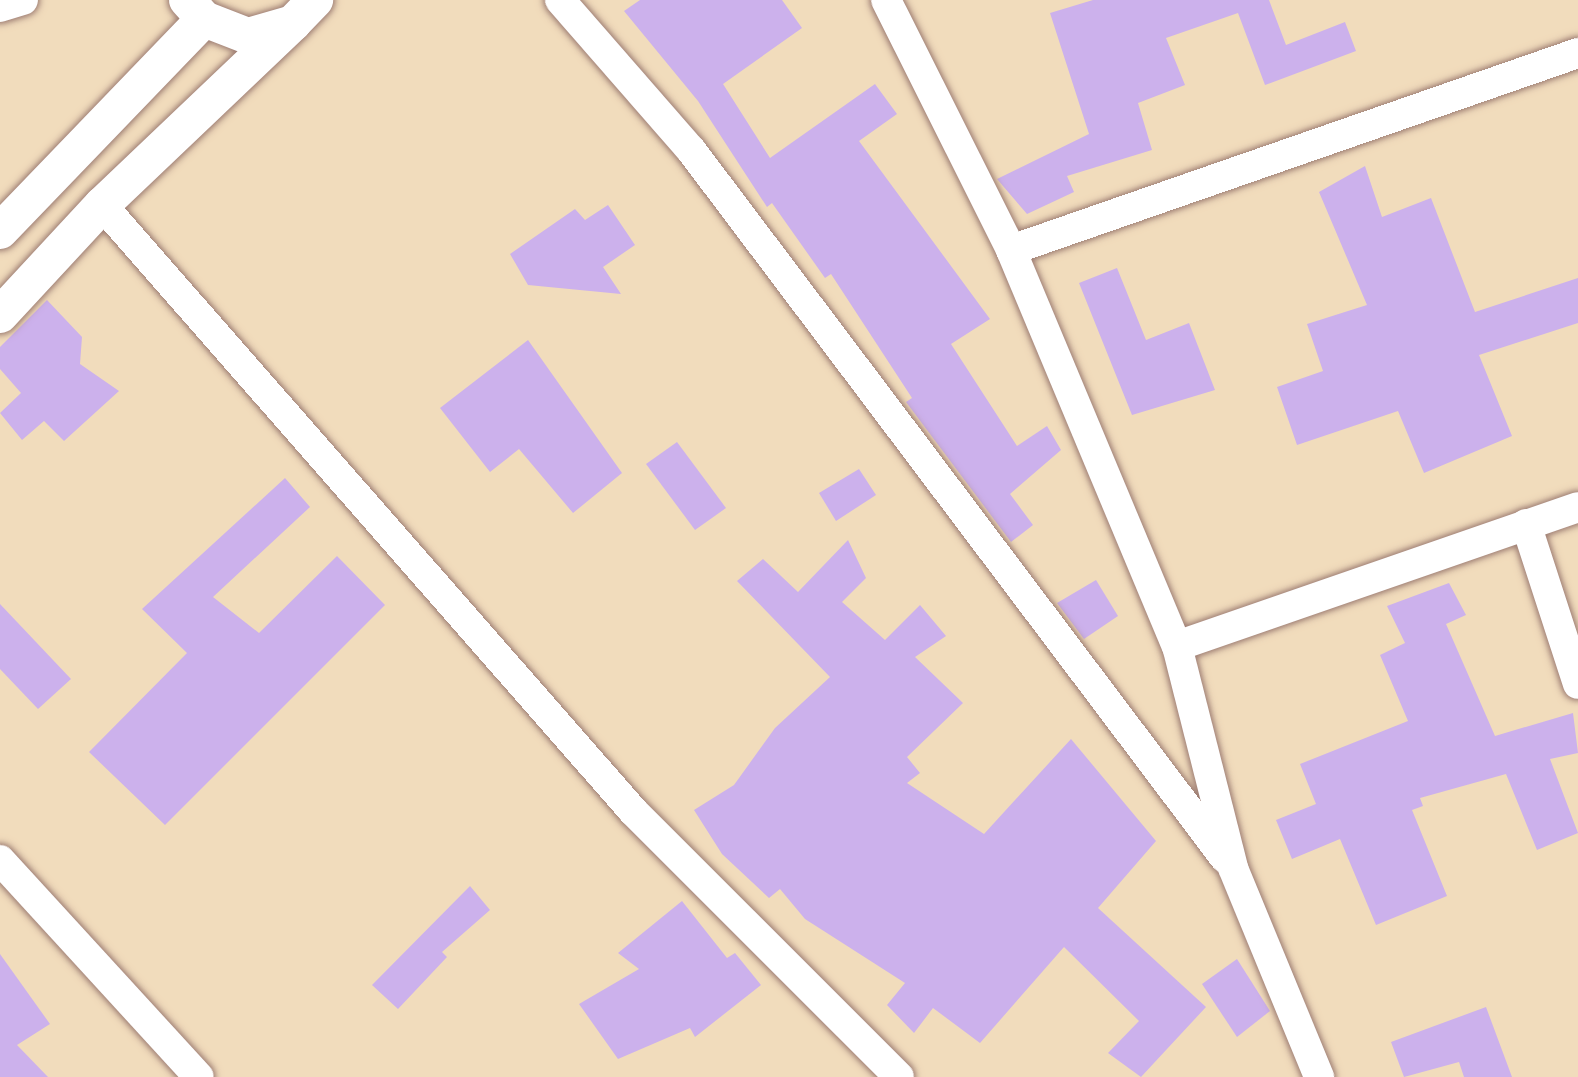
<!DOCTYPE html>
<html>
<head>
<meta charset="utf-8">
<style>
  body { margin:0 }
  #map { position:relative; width:1578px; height:1077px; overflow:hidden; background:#f1dcbc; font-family:Delius,sans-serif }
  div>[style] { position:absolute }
  .building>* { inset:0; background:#ccb1ec }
  .roads { filter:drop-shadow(0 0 3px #9e7e74) drop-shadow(0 0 3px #9e7e74) }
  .minor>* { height:30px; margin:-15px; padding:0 15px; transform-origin:15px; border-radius:15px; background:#fff }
  .tertiary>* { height:36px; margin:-18px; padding:0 18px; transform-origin:18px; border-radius:18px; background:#fff }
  span { translate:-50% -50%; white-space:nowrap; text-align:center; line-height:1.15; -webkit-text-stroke:9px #f6f6f2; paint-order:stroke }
</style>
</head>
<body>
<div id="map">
  <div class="building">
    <div style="clip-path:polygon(640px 0,782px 0,802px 28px,723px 84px,770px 158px,875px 84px,897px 114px,859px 141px,990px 319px,951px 344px,1017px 446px,1047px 426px,1061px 450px,1010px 494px,1033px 525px,1011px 542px,906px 402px,912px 398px,831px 274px,825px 278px,772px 203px,767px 207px,698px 101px,624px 11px)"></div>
    <div style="clip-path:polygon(1093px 0,1269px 0,1286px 45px,1345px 22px,1356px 51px,1265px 85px,1238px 13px,1166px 38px,1185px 85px,1138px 103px,1152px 150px,1067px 176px,1074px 192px,1027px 214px,997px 179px,1089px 134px,1050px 13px)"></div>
    <div style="clip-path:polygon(1365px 166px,1382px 217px,1431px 198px,1475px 312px,1578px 278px,1578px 323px,1479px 355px,1512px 436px,1424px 473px,1398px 411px,1297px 445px,1277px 387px,1323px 371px,1307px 324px,1367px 305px,1319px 192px)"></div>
    <div style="clip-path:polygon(608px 205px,635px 245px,603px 267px,621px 294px,528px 285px,510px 254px,575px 209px,585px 220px)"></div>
    <div style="clip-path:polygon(1117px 268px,1146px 340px,1189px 323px,1215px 390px,1132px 415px,1079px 283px)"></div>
    <div style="clip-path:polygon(47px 300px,82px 337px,80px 364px,119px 391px,64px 441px,44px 421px,22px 440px,0 413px,21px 393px,0 369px,0 347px)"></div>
    <div style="clip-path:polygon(528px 340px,622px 473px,573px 513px,519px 449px,490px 472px,440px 408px)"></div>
    <div style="clip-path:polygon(677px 442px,726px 508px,695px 530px,646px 464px)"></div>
    <div style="clip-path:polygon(859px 469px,876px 495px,836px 521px,819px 493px)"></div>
    <div style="clip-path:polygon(285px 478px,310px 507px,213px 597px,259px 633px,337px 556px,385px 605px,165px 825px,89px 752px,187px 653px,142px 609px)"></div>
    <div style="clip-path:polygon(848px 540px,866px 578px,842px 602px,885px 640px,920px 605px,946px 636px,915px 657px,963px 703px,907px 757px,920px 773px,907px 783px,984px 834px,1071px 739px,1156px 841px,1098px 908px,1206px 1007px,1141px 1077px,1108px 1053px,1139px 1021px,1064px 947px,980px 1043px,933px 1008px,914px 1033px,887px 1005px,905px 983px,805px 919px,780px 889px,769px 898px,722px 854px,694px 810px,734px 785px,775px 728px,830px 677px,737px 581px,763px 559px,798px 592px)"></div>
    <div style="clip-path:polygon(1096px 580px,1118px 616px,1084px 639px,1057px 603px)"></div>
    <div style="clip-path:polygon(1449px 583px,1466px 615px,1446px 624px,1495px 736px,1573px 713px,1578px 753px,1550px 759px,1578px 833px,1537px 850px,1506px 774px,1420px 798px,1423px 806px,1412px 810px,1447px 896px,1376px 925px,1340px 839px,1292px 859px,1276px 820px,1316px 804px,1300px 764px,1408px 721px,1380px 655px,1405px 643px,1387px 606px)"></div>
    <div style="clip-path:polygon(0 604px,71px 679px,38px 709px,0 669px)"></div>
    <div style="clip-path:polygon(470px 886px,490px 910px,442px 952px,447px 957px,398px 1009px,372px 985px)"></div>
    <div style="clip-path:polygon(682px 901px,727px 958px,735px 953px,761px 985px,695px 1037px,690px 1028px,618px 1059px,579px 1004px,639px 969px,618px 953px)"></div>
    <div style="clip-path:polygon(0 954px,50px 1024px,17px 1045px,48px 1077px,0 1077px)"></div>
    <div style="clip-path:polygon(1237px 959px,1270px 1011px,1237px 1037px,1202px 984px)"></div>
    <div style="clip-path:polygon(1486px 1007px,1512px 1077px,1464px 1077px,1459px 1062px,1404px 1077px,1391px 1042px)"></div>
  </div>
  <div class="roads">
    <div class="minor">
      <div style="left:560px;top:0;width:199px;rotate:48.9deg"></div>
      <div style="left:691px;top:150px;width:887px;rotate:52.98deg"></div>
      <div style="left:886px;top:0;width:280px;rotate:63.4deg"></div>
      <div style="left:1011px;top:250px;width:429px;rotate:67.3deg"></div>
      <div style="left:1177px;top:646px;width:229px;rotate:75.8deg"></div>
      <div style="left:1233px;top:868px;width:226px;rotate:67.6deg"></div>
      <div style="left:0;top:7px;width:24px;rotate:-17deg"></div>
      <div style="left:102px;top:205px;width:806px;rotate:48.77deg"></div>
      <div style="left:633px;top:811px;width:376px;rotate:45deg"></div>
      <div style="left:1011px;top:250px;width:600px;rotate:-19.16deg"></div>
      <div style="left:1526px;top:524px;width:168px;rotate:72deg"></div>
      <div style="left:1177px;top:646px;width:424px;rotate:-19.1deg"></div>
      <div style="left:0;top:860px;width:294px;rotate:47.5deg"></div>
    </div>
    <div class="tertiary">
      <div style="left:187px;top:0;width:25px;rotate:48deg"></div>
      <div style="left:204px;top:19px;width:47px;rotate:21.1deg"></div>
      <div style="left:248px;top:36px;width:47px;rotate:-16.1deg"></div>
      <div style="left:293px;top:23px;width:32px;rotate:-46deg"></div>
      <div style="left:0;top:231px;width:294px;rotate:-46.1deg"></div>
      <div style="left:0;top:315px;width:150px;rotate:-47.2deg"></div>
      <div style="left:102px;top:205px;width:264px;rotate:-43.6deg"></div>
    </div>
  </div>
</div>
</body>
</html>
